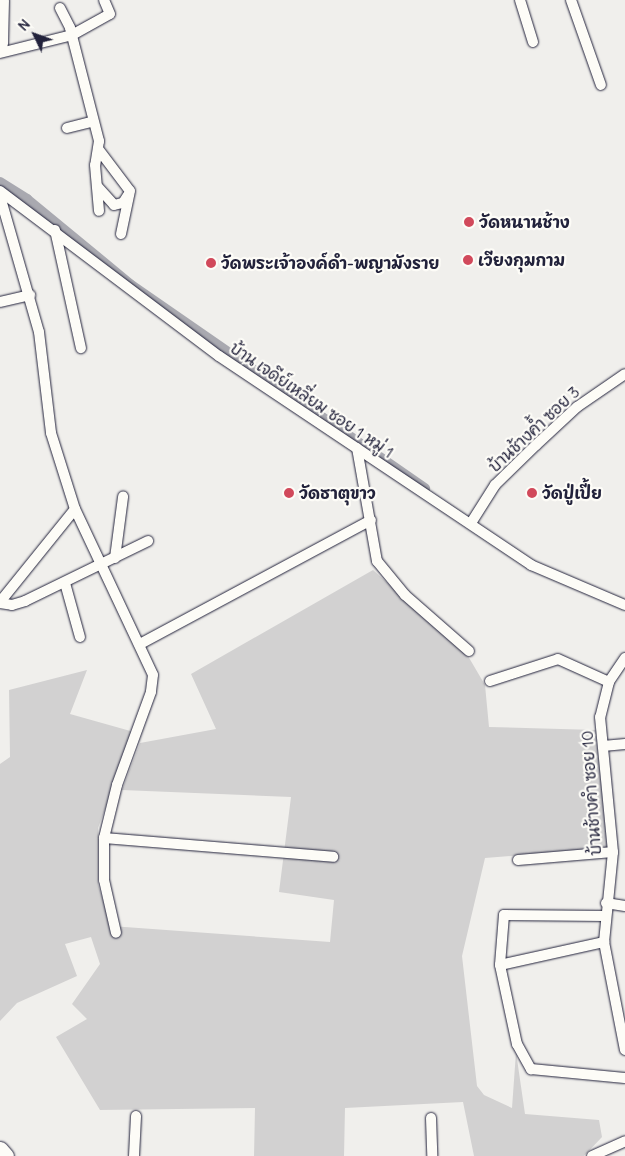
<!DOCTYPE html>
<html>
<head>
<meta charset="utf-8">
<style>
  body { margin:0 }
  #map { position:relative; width:625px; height:1156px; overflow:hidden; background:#f0efec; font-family:Delius,"Playpen Sans Thai",sans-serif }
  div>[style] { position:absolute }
  .green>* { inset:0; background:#d2d1d1 }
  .canal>* { height:10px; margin:-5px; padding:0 5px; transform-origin:5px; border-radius:5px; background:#a9a9b0 }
  .roads { filter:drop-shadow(0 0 1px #22223b) drop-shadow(0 0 1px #22223b) }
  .street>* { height:10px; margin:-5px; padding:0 5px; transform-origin:5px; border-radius:5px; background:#fdfcf7 }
  .secondary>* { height:15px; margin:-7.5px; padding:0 7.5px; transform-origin:7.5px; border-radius:7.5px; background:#fdfcf7 }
  .dots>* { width:14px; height:14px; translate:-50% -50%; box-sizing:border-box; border:2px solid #fdfcf7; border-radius:50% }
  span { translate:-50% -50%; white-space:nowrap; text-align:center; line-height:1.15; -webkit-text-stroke:4.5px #fdfcf7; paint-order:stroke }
  .poi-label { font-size:16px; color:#22223b; font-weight:700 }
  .left { translate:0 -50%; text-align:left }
  .street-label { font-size:16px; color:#22223b }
  .north { position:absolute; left:10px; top:10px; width:50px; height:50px; -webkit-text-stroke:4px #fdfcf7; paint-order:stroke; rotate:312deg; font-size:14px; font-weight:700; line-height:20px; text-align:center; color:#22223b }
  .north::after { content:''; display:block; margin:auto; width:18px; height:22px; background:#22223b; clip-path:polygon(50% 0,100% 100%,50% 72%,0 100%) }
</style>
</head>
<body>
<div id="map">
  <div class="green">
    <div style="clip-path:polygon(373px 570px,468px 656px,485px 685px,489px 727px,596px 730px,608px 848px,485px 858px,462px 956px,477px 1086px,484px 1095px,512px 1108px,516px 1052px,525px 1114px,599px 1120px,602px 1137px,584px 1156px,474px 1156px,463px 1102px,345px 1108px,344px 1156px,254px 1156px,255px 1108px,100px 1110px,56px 1037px,87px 1019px,72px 1004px,100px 964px,91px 937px,65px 944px,77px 976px,17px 1003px,0 1021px,0 764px,10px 757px,9px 690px,87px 670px,70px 714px,134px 732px,98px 828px,98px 884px,111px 926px,330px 942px,334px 900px,279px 892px,291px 797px,122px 790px,140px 743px,216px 729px,191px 674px)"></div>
  </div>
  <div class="canal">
    <div style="left:0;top:182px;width:32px;rotate:32deg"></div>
    <div style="left:27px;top:199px;width:134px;rotate:39.5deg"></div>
    <div style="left:130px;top:284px;width:359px;rotate:34.7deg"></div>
  </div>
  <div class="roads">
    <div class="street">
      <div style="left:520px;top:0;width:44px;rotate:72.8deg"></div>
      <div style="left:571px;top:0;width:90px;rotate:70.6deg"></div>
      <div style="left:60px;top:8px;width:22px;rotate:63deg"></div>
      <div style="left:70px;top:28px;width:117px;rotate:75.6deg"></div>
      <div style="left:99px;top:141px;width:24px;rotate:99deg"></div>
      <div style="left:95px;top:165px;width:46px;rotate:85deg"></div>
      <div style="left:0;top:53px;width:74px;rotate:-14deg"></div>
      <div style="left:72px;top:35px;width:43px;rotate:-28.9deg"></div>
      <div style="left:110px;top:14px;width:15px;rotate:-113deg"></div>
      <div style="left:67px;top:128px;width:25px;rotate:-14deg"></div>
      <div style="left:99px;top:150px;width:51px;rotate:52.9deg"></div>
      <div style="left:130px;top:191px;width:44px;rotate:101.8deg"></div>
      <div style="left:98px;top:187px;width:24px;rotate:48deg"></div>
      <div style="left:114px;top:205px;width:9px;rotate:-13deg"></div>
      <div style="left:123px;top:203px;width:9px;rotate:-58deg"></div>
      <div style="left:0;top:191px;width:274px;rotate:37deg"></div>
      <div style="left:219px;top:356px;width:376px;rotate:33.8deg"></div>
      <div style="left:531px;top:565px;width:102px;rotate:23.1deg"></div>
      <div style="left:0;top:196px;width:141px;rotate:74deg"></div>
      <div style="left:39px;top:332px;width:102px;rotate:83.2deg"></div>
      <div style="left:51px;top:433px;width:80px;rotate:72.5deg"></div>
      <div style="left:75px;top:509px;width:183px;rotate:64.8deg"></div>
      <div style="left:153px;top:675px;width:17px;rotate:97deg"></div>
      <div style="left:151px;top:692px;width:99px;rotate:110.1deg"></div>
      <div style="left:117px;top:785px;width:55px;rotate:103.8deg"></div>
      <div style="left:104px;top:838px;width:42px;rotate:90deg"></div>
      <div style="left:104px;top:880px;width:54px;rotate:77.2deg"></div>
      <div style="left:55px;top:230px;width:121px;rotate:77.6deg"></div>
      <div style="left:0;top:302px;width:31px;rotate:-13deg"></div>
      <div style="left:357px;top:448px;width:115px;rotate:80deg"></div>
      <div style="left:377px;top:561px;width:44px;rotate:50.5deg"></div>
      <div style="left:405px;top:595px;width:85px;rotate:41.2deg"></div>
      <div style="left:471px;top:523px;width:45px;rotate:-57.7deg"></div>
      <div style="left:495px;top:485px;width:57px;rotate:-44.3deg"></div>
      <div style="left:536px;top:445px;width:56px;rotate:-42.8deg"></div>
      <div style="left:577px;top:407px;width:58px;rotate:-34.5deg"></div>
      <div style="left:115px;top:558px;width:62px;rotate:-82.5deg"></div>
      <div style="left:65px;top:583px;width:56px;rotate:74.5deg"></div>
      <div style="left:0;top:602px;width:119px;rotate:-51.1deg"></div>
      <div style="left:0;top:603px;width:12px;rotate:9deg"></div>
      <div style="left:12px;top:605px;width:14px;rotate:-17deg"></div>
      <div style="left:25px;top:601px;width:137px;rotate:-26deg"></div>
      <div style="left:140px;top:644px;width:262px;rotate:-28.2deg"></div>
      <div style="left:625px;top:658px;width:29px;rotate:124deg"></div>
      <div style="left:609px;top:682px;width:36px;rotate:104deg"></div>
      <div style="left:600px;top:717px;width:136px;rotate:84.5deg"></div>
      <div style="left:613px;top:852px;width:90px;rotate:95.7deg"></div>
      <div style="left:604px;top:942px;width:110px;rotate:79deg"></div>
      <div style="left:490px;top:681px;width:71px;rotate:-17.9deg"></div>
      <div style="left:558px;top:659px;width:56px;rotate:24.3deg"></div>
      <div style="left:603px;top:746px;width:22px;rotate:-5deg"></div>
      <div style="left:104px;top:838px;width:230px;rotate:4.7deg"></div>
      <div style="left:518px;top:860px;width:95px;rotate:-4.8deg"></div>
      <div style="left:606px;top:903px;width:19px;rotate:9deg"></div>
      <div style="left:605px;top:916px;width:101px;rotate:-179.4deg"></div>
      <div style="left:504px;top:915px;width:50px;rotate:94.6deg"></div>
      <div style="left:500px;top:965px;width:81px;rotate:77.9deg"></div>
      <div style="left:517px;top:1044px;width:29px;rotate:61deg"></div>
      <div style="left:531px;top:1069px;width:94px;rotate:5.5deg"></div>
      <div style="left:500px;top:965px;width:107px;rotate:-12.5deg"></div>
      <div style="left:431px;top:1118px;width:38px;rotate:88deg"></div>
      <div style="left:134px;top:1156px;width:40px;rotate:-87.1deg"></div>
      <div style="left:592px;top:1156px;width:36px;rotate:-24deg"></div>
    </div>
    <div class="secondary">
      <div style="left:0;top:43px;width:43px;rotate:-88.7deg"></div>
      <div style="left:0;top:1149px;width:9px;rotate:49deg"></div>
    </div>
  </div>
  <div class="dots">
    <div style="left:469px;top:222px;background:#d1495b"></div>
    <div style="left:468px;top:260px;background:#d1495b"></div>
    <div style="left:211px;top:263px;background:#d1495b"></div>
    <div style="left:289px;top:493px;background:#d1495b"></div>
    <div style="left:532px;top:493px;background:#d1495b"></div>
  </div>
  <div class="poi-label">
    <span class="left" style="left:479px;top:222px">วัดหนานช้าง</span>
    <span class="left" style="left:478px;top:260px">เวียงกุมกาม</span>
    <span class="left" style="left:221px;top:263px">วัดพระเจ้าองค์ดำ-พญามังราย</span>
    <span class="left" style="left:299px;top:493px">วัดธาตุขาว</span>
    <span class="left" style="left:542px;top:493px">วัดปู่เปี้ย</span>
  </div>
  <div class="street-label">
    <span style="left:312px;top:400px;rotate:34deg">บ้าน เจดีย์เหลี่ยม ซอย 1 หมู่ 1</span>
    <span style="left:534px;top:429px;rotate:-43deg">บ้านช้างค้ำ ซอย 3</span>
    <span style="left:591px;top:793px;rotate:-94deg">บ้านช้างคำ ซอย 10</span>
  </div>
  <div class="north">N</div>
</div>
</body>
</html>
